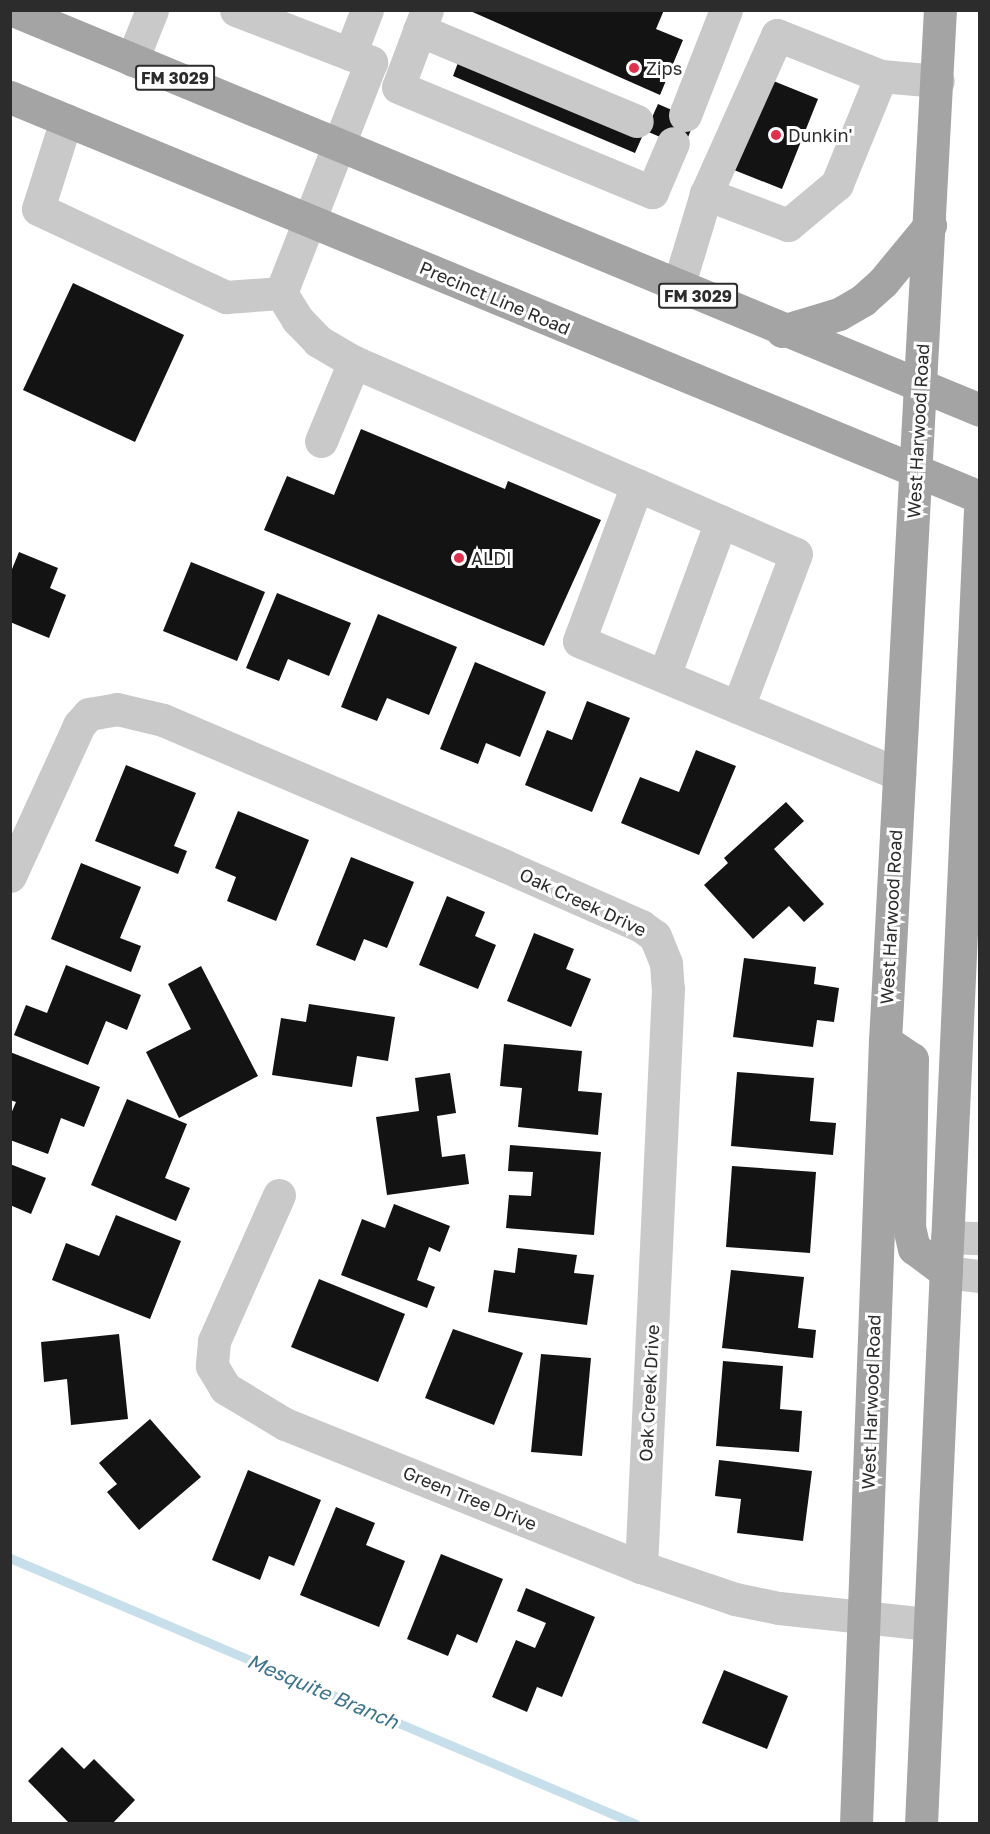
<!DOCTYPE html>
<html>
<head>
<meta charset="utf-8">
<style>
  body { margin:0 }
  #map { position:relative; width:990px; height:1834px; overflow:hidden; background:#fff; font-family:"Golos Text",sans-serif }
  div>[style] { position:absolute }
  .stream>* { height:9px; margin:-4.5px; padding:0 4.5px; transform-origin:4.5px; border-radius:4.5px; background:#c6dfea }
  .building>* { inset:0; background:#131313 }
  .minor>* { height:33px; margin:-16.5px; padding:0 16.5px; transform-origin:16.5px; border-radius:16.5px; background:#c9c9c9 }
  .major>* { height:33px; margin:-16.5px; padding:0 16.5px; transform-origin:16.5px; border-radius:16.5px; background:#a4a4a4 }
  .dots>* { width:16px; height:16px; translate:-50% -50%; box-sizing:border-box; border:3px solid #fff; border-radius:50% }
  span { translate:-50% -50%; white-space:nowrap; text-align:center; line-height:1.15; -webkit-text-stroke:6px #fff; paint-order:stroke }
  .shield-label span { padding:2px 4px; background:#fff; border:2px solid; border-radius:4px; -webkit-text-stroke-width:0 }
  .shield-label { font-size:16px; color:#2c2c2c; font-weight:700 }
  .poi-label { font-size:18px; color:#2c2c2c }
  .left { translate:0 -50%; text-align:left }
  .street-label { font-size:18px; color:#2c2c2c }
  .water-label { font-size:20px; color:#3c748d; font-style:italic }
  .frame { position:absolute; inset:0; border:12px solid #2c2c2c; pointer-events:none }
</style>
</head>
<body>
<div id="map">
  <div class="stream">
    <div style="left:10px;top:1558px;width:680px;rotate:23.02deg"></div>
  </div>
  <div class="building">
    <div style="clip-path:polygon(468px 10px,664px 10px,656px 29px,683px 40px,660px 95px)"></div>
    <div style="clip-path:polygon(459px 60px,642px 137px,635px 153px,453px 76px)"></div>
    <div style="clip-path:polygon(771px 80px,818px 99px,782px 189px,734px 170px)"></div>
    <div style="clip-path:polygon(658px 104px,695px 120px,684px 147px,646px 131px)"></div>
    <div style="clip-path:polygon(73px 283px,184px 335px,135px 442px,23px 390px)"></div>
    <div style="clip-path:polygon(361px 429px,505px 489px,508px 481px,601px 520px,544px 646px,264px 530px,287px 476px,334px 495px)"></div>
    <div style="clip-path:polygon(19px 552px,58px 568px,50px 588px,66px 595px,49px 638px,10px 622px,10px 574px)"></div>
    <div style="clip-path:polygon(191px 562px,265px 592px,237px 661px,163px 631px)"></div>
    <div style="clip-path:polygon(277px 593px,351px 623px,329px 676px,288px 659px,279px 681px,246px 668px)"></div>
    <div style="clip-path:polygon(378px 614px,457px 647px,429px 715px,387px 698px,377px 721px,341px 707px)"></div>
    <div style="clip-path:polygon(475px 662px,546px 692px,520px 757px,486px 743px,478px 764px,440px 749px)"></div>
    <div style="clip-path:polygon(587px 701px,630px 718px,592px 812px,525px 785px,547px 730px,572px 740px)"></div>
    <div style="clip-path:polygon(696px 750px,736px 766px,699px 855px,621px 823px,640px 777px,679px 792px)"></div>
    <div style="clip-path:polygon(126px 765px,196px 793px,174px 846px,187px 851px,178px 874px,95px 841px)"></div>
    <div style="clip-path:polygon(786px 802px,804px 821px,774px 849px,824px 904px,804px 922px,789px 906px,753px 939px,704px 885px,728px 863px,724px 858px)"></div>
    <div style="clip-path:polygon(238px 811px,309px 840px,276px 921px,227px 901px,236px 877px,215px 868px)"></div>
    <div style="clip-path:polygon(351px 857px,414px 882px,387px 948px,364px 939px,355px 961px,316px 945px)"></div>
    <div style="clip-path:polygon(81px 863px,141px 887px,120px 938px,141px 946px,131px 972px,51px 939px)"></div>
    <div style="clip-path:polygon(447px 896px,485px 912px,475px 936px,496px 945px,478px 989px,419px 965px)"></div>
    <div style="clip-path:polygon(534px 933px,574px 949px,566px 969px,591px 979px,571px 1027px,507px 1001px)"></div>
    <div style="clip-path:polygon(744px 958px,816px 967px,814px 984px,839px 988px,834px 1022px,817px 1020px,813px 1047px,733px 1037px)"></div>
    <div style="clip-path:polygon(66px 965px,141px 995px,127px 1030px,106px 1021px,88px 1065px,14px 1035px,26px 1005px,47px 1013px)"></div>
    <div style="clip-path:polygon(201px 966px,258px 1076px,179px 1118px,146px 1052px,191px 1029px,168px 984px)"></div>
    <div style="clip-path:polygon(309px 1004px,395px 1017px,388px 1061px,357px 1056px,352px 1087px,272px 1075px,281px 1018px,306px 1022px)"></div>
    <div style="clip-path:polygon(504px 1044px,582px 1051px,578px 1091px,602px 1093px,598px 1135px,518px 1127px,522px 1088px,500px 1086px)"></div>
    <div style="clip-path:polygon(10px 1052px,100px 1087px,84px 1127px,61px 1118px,48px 1154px,10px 1140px,10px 1116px,16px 1102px,10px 1100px)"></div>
    <div style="clip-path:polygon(737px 1072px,814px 1078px,810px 1121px,836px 1123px,833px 1155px,731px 1146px)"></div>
    <div style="clip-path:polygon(450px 1073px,456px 1113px,437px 1116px,442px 1157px,465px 1154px,469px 1184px,387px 1195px,376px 1117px,419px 1111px,415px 1078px)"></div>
    <div style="clip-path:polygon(127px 1099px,187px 1124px,165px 1178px,190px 1188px,176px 1221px,91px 1185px)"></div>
    <div style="clip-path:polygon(510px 1145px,601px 1152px,594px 1235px,506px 1228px,509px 1195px,531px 1196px,533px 1172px,508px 1171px)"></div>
    <div style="clip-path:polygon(10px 1164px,46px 1178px,31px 1214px,10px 1205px)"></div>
    <div style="clip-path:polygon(732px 1166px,816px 1172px,810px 1253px,726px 1247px)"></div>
    <div style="clip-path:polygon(394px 1204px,450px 1226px,440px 1252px,429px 1247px,417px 1280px,435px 1287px,427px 1308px,341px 1275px,362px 1219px,385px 1228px)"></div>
    <div style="clip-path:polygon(116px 1215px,181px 1241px,150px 1319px,52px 1280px,66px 1243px,99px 1256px)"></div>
    <div style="clip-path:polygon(518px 1248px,577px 1255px,574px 1273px,594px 1275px,587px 1325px,488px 1312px,494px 1270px,515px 1273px)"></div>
    <div style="clip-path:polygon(731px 1270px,804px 1277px,798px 1328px,816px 1330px,813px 1358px,722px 1348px)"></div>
    <div style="clip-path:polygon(319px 1279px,405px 1314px,378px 1382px,291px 1347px)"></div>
    <div style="clip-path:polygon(453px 1329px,523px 1353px,494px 1425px,425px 1398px)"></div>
    <div style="clip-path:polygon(119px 1334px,128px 1419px,71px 1425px,67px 1379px,44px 1382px,41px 1342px)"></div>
    <div style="clip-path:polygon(541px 1354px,591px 1358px,582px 1456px,531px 1452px)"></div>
    <div style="clip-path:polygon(723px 1361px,783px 1366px,780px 1409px,802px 1411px,799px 1452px,716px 1446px)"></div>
    <div style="clip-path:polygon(150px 1419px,201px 1477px,139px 1530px,107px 1492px,117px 1484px,99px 1463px)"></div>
    <div style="clip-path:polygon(719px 1460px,812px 1471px,803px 1541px,737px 1533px,741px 1499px,715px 1496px)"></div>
    <div style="clip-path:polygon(248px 1470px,321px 1500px,294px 1566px,269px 1556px,260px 1580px,212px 1560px)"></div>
    <div style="clip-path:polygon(336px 1507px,375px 1523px,366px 1545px,405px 1561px,379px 1627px,300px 1595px)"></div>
    <div style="clip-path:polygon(441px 1554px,503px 1579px,477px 1643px,457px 1634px,448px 1656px,407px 1639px)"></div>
    <div style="clip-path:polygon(526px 1588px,595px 1617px,562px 1697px,537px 1687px,527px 1712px,492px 1697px,516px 1640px,535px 1648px,546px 1623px,517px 1611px)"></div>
    <div style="clip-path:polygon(724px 1670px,788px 1696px,767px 1749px,702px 1723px)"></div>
    <div style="clip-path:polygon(62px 1747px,84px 1769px,94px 1759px,135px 1800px,112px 1824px,70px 1824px,28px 1781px)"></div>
  </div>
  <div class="minor">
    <div style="left:236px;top:10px;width:145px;rotate:21.1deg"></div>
    <div style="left:371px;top:62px;width:248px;rotate:111.3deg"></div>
    <div style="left:427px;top:10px;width:82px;rotate:110.6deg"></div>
    <div style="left:398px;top:87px;width:275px;rotate:22.5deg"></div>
    <div style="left:652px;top:192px;width:53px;rotate:-66.8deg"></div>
    <div style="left:419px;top:30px;width:236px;rotate:22.7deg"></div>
    <div style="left:350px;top:54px;width:47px;rotate:-68.9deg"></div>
    <div style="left:132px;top:60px;width:54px;rotate:-68.2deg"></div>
    <div style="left:881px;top:76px;width:57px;rotate:5deg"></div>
    <div style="left:685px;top:115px;width:113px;rotate:-68.7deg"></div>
    <div style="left:66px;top:120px;width:93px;rotate:107.5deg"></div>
    <div style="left:38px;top:209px;width:208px;rotate:25.1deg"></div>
    <div style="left:226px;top:297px;width:55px;rotate:-4.2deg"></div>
    <div style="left:678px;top:287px;width:97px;rotate:-73.2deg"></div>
    <div style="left:706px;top:194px;width:174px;rotate:-65.9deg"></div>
    <div style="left:777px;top:35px;width:112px;rotate:21.5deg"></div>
    <div style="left:881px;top:76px;width:117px;rotate:112.2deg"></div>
    <div style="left:837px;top:184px;width:64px;rotate:140.1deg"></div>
    <div style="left:788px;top:225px;width:88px;rotate:-159.3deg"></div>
    <div style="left:281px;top:293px;width:31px;rotate:58deg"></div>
    <div style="left:297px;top:319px;width:30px;rotate:46deg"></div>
    <div style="left:318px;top:341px;width:42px;rotate:30.3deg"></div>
    <div style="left:354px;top:362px;width:309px;rotate:23.5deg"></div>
    <div style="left:637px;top:485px;width:166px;rotate:110.4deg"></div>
    <div style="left:579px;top:641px;width:347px;rotate:22.6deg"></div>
    <div style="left:321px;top:441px;width:86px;rotate:-67.3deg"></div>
    <div style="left:637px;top:485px;width:173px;rotate:23.5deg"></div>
    <div style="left:796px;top:554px;width:164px;rotate:110.8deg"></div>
    <div style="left:664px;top:676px;width:165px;rotate:-69.8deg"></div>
    <div style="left:10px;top:876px;width:166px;rotate:-65.4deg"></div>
    <div style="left:79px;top:725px;width:15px;rotate:-48deg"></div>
    <div style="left:89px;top:714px;width:28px;rotate:-10deg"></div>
    <div style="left:117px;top:709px;width:47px;rotate:13.4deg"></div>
    <div style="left:163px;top:720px;width:372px;rotate:23.1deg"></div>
    <div style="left:505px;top:866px;width:149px;rotate:23.8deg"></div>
    <div style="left:641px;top:926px;width:17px;rotate:36deg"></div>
    <div style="left:655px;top:936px;width:29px;rotate:68deg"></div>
    <div style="left:666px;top:963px;width:26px;rotate:86deg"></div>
    <div style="left:668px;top:989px;width:579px;rotate:92.67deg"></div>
    <div style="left:279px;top:1195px;width:160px;rotate:114deg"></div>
    <div style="left:214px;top:1341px;width:25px;rotate:95deg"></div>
    <div style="left:212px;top:1366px;width:26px;rotate:59deg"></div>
    <div style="left:225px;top:1388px;width:70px;rotate:31deg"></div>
    <div style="left:285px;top:1424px;width:384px;rotate:21.9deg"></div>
    <div style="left:641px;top:1567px;width:99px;rotate:18.8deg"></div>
    <div style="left:735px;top:1599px;width:45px;rotate:11.6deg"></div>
    <div style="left:779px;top:1608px;width:151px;rotate:6.1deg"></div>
    <div style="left:947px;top:1237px;width:33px;rotate:2deg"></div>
    <div style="left:946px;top:1272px;width:34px;rotate:7deg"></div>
  </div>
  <div class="major">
    <div style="left:13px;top:10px;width:1046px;rotate:22.47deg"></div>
    <div style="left:10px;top:97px;width:1049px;rotate:22.41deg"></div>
    <div style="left:782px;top:331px;width:59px;rotate:-16.6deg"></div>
    <div style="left:839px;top:314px;width:28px;rotate:-30deg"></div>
    <div style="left:863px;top:300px;width:27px;rotate:-42deg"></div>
    <div style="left:883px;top:282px;width:74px;rotate:-50.5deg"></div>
    <div style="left:885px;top:1041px;width:32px;rotate:34deg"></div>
    <div style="left:912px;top:1059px;width:168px;rotate:91deg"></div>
    <div style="left:909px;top:1227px;width:22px;rotate:77deg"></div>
    <div style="left:914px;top:1248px;width:40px;rotate:37deg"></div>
    <div style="left:856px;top:1824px;width:784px;rotate:-87.88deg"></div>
    <div style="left:885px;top:1041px;width:1032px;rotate:-86.95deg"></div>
    <div style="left:921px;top:1824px;width:1314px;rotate:-87.43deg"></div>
  </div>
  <div class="dots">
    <div style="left:634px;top:68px;background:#e32f4b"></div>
    <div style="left:776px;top:135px;background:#e32f4b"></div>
    <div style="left:459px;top:558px;background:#e32f4b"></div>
  </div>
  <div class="shield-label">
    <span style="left:175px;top:78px">FM 3029</span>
    <span style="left:698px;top:296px">FM 3029</span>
  </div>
  <div class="poi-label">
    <span class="left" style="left:646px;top:68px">Zips</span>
    <span class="left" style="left:788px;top:135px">Dunkin'</span>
    <span class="left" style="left:471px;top:558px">ALDI</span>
  </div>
  <div class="street-label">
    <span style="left:495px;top:298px;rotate:23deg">Precinct Line Road</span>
    <span style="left:918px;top:431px;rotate:-87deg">West Harwood Road</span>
    <span style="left:583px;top:902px;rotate:25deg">Oak Creek Drive</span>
    <span style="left:891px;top:917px;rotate:-87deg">West Harwood Road</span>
    <span style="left:649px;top:1393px;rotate:-87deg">Oak Creek Drive</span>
    <span style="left:871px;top:1402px;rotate:-88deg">West Harwood Road</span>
    <span style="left:470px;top:1498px;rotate:22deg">Green Tree Drive</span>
  </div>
  <div class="water-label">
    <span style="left:323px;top:1691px;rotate:23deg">Mesquite Branch</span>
  </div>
  <div class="frame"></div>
</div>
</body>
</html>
